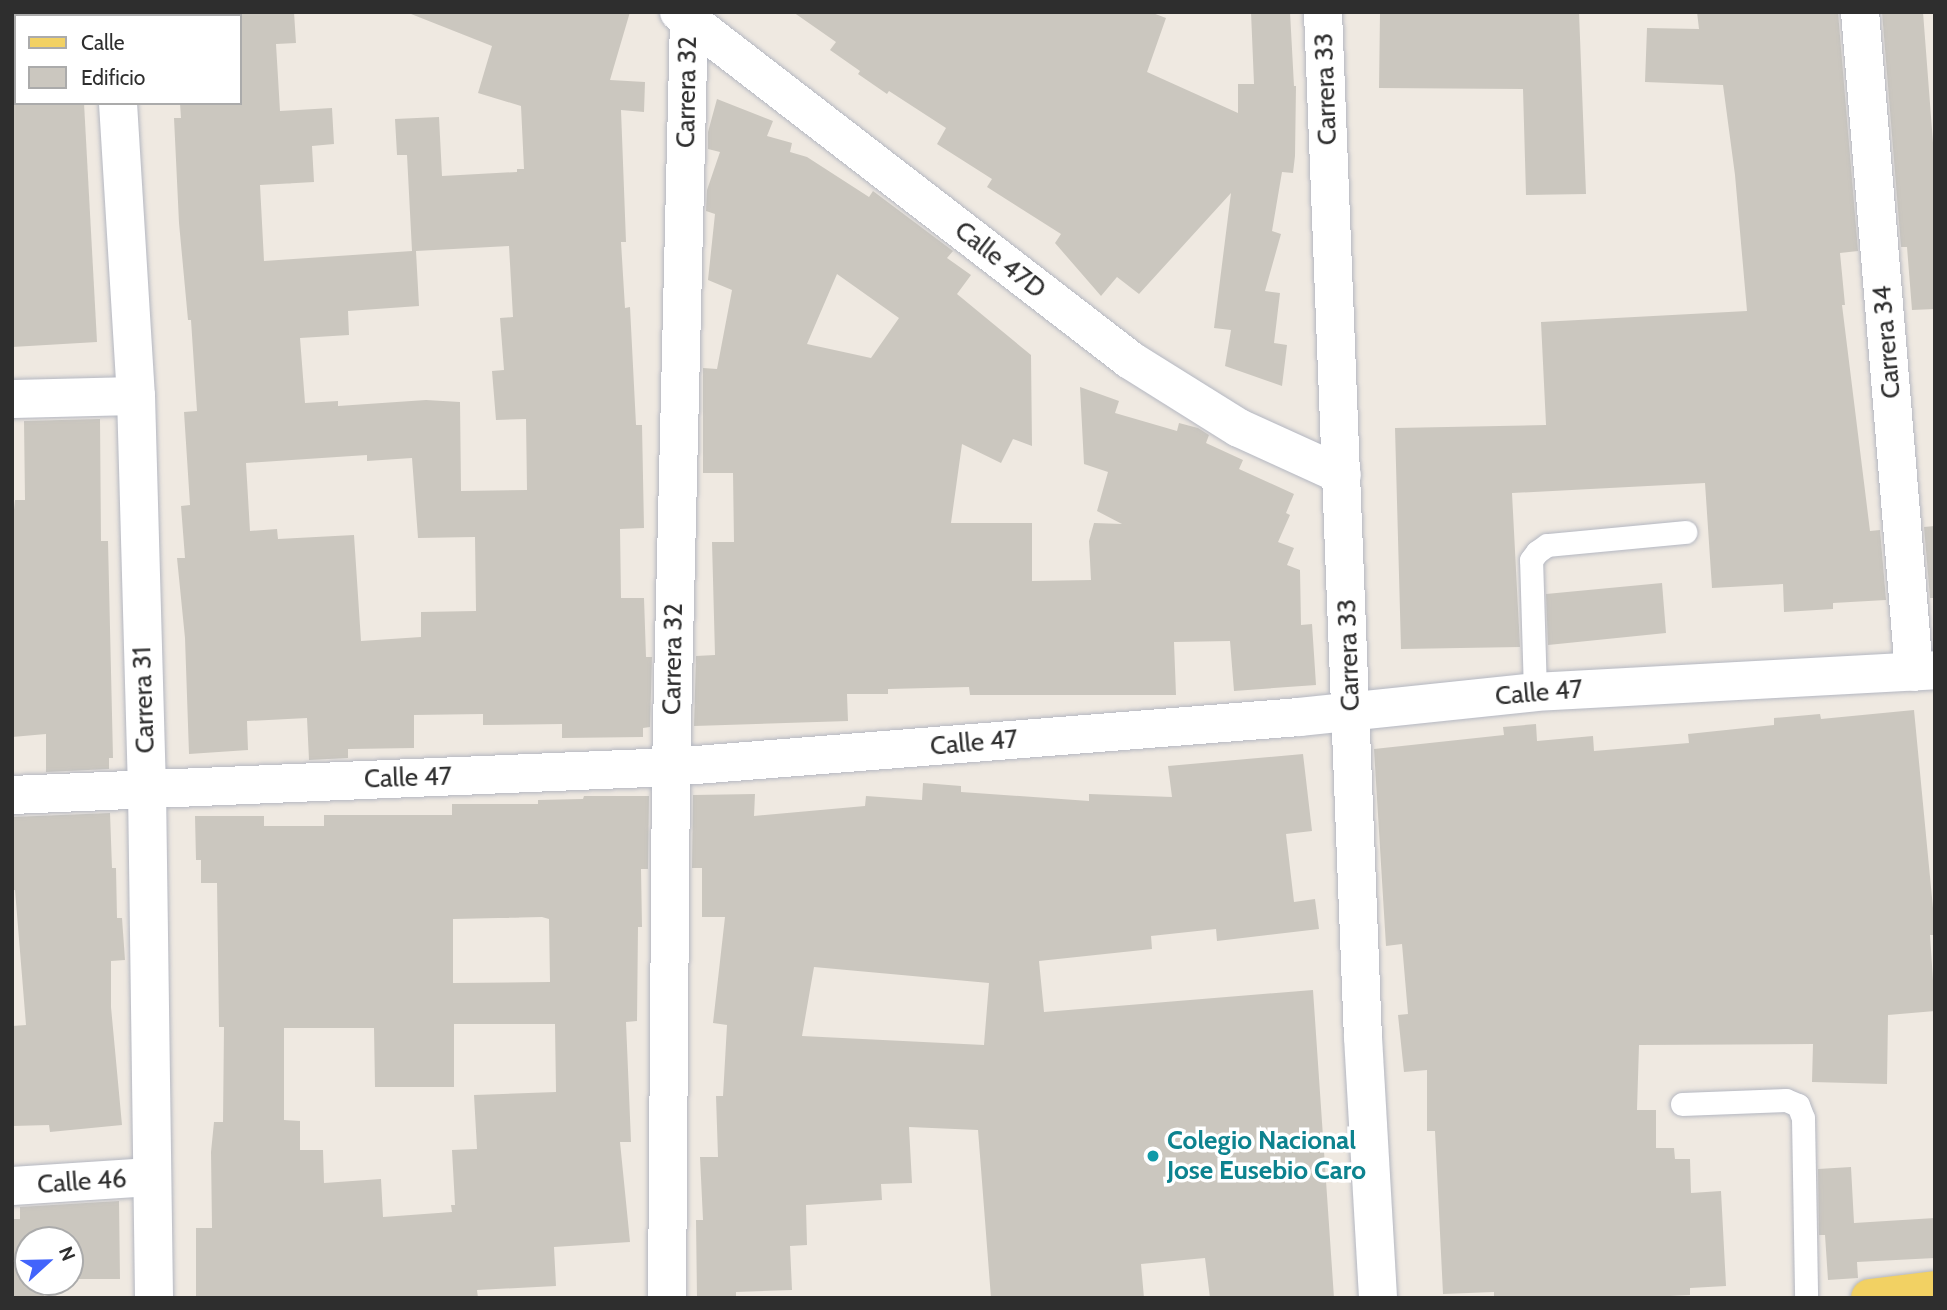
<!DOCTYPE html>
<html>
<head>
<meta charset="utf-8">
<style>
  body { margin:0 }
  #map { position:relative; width:1947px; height:1310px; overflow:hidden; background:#efe9e1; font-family:Cabin,sans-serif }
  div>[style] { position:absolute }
  .building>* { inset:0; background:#cbc7bf }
  .roads { filter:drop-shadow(0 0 2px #b4b7c1) drop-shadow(0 0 2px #b4b7c1) }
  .service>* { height:23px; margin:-11.5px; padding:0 11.5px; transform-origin:11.5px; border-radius:11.5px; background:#fff }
  .minor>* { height:38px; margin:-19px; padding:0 19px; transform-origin:19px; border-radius:19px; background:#fff }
  .tertiary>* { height:38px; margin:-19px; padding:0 19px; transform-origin:19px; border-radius:19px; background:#fff }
  .primary>* { height:38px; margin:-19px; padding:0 19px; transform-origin:19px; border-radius:19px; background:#f2d163 }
  .dots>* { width:19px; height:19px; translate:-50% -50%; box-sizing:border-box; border:4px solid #fff; border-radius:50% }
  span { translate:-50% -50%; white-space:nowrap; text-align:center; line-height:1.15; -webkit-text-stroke:7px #fff; paint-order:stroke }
  .street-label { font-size:26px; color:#2e2e2e }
  .culture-label { font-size:26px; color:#0d838f; font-weight:700 }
  .left { translate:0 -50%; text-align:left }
  .frame { position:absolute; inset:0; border:14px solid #2e2e2e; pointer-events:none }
  .legend { position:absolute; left:14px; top:14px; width:228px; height:91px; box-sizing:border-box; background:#fff; border:2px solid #ababab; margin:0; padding:9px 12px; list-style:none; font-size:21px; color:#2e2e2e }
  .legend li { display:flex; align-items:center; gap:14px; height:35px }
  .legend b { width:35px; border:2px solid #ababab }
  .north { position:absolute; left:14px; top:1226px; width:70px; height:70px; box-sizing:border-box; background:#fff; border:2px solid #ababab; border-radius:50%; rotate:68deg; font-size:19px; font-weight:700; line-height:28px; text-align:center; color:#2e2e2e }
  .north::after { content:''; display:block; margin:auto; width:24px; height:32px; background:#4264fb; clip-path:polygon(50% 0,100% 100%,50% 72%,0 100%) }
</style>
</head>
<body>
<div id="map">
  <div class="building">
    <div style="clip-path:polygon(evenodd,240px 12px,294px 12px,296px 43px,276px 44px,280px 111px,332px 108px,334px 144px,312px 146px,314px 182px,260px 185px,264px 261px,412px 251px,407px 155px,397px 155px,395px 119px,439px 117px,442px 176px,517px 172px,517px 169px,524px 169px,521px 106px,478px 93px,492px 46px,406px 12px,630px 12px,610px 80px,645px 82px,644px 112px,621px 110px,626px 242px,621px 242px,625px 308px,630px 307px,636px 425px,642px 425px,644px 528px,620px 529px,621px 598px,644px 598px,646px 657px,652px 657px,650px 727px,643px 728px,643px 737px,562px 738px,562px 724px,483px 725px,483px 714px,414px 715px,414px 748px,348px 749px,348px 758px,309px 760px,307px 718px,247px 721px,248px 750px,189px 754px,185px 638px,177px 558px,185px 558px,181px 506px,190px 505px,184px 412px,197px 411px,191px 320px,188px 320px,179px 223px,174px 118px,181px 118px,180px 103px,240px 103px,240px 12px,509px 246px,513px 317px,500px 318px,504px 370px,492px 371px,496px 420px,526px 419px,527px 490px,461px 491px,460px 402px,426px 400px,338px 406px,338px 401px,305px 403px,300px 338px,349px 335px,348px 311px,419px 306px,416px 251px,509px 246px,240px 12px,367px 455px,367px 461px,412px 458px,418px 538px,475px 537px,476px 611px,421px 612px,421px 637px,361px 641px,354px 535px,278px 539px,277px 529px,250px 531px,246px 463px,367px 455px)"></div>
    <div style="clip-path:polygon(793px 12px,1150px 12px,1166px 18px,1147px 72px,1238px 113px,1238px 84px,1254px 84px,1251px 12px,1290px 12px,1294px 86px,1296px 86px,1295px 156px,1293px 173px,1282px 172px,1272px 231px,1281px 234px,1265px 291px,1280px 293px,1274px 343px,1287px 345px,1282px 386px,1225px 366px,1231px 330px,1214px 328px,1231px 193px,1139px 294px,1117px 277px,1101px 296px,1055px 243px,1061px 234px,987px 187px,992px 179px,937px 144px,946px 128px,889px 91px,887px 94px,858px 74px,860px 71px,830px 50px,836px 42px)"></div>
    <div style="clip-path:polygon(1380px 12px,1579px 12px,1586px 194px,1526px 195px,1523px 89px,1379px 88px)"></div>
    <div style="clip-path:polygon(1697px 12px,1838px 12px,1858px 251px,1840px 253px,1845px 305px,1842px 305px,1870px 531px,1880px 530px,1886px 600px,1833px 603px,1833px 609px,1784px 612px,1783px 584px,1712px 588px,1705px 483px,1512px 493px,1520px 647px,1401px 649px,1395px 428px,1546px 425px,1541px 322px,1747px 311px,1735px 175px,1723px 85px,1645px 82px,1647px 28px,1699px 29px)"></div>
    <div style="clip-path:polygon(1882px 12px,1923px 12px,1935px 169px,1935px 309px,1912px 310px,1907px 247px,1901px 247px)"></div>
    <div style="clip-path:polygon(evenodd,717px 99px,773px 121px,767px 136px,792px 143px,790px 152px,807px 157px,869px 197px,873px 191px,953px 251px,947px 258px,971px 275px,957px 294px,1031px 355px,1032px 446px,1013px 439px,1001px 463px,962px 444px,951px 523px,1032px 523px,1032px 581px,1091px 580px,1089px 541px,1094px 523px,1122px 524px,1097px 511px,1108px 472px,1084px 464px,1080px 387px,1119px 401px,1115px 413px,1177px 431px,1179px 423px,1198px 428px,1209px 435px,1206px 443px,1243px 460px,1239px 469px,1294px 494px,1286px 513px,1290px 515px,1278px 542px,1294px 548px,1287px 565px,1300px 570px,1301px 625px,1312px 624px,1316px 685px,1234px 691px,1230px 641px,1174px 642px,1176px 695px,970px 695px,969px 687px,888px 689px,888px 694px,847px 694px,848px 721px,694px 726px,696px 656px,715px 655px,712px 542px,734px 542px,733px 473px,703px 473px,703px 368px,717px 369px,732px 290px,708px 280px,715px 214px,706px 211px,707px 190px,720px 152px,708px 149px,708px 132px,717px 99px,837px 274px,899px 318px,871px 358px,807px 344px,837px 274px)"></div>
    <div style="clip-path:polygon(12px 103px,84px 103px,97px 342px,12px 347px)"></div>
    <div style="clip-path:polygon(100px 419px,101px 541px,108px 541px,113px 758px,109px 758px,109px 769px,46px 772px,46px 734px,12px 737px,12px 529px,15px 500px,25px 500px,24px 421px)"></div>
    <div style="clip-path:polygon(1935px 526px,1935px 598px,1930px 598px,1924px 527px)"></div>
    <div style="clip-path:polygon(1662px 583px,1666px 633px,1548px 645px,1546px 594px)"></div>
    <div style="clip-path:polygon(1914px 710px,1935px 929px,1935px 935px,1930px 935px,1935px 1011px,1888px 1015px,1887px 1084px,1812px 1082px,1813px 1044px,1639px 1045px,1637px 1110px,1656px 1110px,1656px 1148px,1674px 1148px,1675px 1159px,1690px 1159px,1691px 1193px,1721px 1191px,1726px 1286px,1690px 1288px,1690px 1295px,1630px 1298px,1494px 1298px,1494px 1292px,1443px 1294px,1435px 1131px,1427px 1131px,1427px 1070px,1404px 1072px,1398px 1015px,1408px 1014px,1402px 944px,1386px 946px,1374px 749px,1504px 735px,1503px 727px,1536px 724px,1537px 741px,1593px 736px,1594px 751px,1689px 743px,1688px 734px,1774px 725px,1774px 718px,1820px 714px,1821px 719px)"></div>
    <div style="clip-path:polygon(evenodd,1303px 754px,1312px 831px,1286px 834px,1294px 902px,1315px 899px,1319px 929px,1217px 941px,1216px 929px,1151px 936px,1152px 949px,1039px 961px,1044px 1012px,1313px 990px,1334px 1298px,1210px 1298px,1205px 1258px,1141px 1264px,1144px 1298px,991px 1298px,978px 1130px,909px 1127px,912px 1183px,881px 1184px,882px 1200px,806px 1205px,807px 1245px,790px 1246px,792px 1290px,736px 1292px,736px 1298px,697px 1298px,696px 1220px,703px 1220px,700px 1157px,718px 1157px,716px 1096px,723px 1096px,727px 1025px,713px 1023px,725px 917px,702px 917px,702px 868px,692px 868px,693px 795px,755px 794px,754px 816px,865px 806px,866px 796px,922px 800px,923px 783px,961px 786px,961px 792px,1089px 801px,1089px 794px,1172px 797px,1168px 766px,1303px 754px,814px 967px,989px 983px,984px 1045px,802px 1036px,814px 967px)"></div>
    <div style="clip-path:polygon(evenodd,584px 796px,649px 796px,648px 869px,641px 869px,642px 927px,638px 927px,637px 1021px,626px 1022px,631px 1142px,620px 1142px,630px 1242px,554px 1247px,556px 1286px,477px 1290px,478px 1298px,196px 1298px,196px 1228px,212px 1228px,211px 1152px,214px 1122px,223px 1122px,224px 1027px,219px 1027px,217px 883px,201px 883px,201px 860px,196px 860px,195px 816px,264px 816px,264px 826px,324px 826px,324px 815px,452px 815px,452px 804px,538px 804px,538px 800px,583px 799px,584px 796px,542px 917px,549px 919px,550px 982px,453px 983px,453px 919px,542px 917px,584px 796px,454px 1024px,555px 1024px,556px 1092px,474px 1095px,477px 1149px,452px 1150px,455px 1205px,451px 1205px,452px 1212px,383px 1217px,381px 1179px,324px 1183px,323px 1150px,300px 1150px,300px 1121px,284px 1120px,284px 1028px,374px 1028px,375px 1087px,454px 1087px,454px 1024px)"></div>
    <div style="clip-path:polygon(110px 813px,112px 868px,116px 868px,117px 918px,122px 918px,125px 960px,111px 961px,111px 1007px,122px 1125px,50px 1132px,49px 1125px,12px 1126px,12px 1026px,26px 1025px,15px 890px,12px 890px,12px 817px)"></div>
    <div style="clip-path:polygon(1851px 1167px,1854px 1223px,1935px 1218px,1935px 1258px,1857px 1262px,1858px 1278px,1828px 1280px,1825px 1235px,1819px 1235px,1818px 1169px)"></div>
    <div style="clip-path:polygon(119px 1201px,120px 1279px,70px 1279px,70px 1240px,28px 1240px,28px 1282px,43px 1282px,44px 1298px,12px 1298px,12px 1219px,20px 1219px,20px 1207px)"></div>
  </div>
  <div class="roads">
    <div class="service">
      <div style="left:1535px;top:692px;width:132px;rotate:-91.7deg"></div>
      <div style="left:1531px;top:560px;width:10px;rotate:-53deg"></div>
      <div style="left:1537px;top:552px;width:12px;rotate:-35deg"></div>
      <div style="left:1547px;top:545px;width:139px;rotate:-5.4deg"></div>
      <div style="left:1682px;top:1104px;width:104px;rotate:-2.2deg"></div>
      <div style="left:1786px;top:1100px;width:13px;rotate:23deg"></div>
      <div style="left:1798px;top:1105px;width:14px;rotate:69deg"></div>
      <div style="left:1803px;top:1118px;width:180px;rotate:89deg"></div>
    </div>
    <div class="minor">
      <div style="left:112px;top:12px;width:4px;rotate:76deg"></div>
      <div style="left:679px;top:12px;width:570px;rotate:37.65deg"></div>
      <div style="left:1130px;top:360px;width:128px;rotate:32deg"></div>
      <div style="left:1239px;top:428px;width:113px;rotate:24.5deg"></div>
      <div style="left:1860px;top:12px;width:662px;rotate:85.32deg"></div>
      <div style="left:118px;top:103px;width:294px;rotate:86.5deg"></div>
      <div style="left:136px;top:396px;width:393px;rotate:88.4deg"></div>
      <div style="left:147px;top:789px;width:509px;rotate:89.21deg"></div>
      <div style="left:12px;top:399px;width:124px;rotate:-1.4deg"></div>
      <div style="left:12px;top:795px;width:660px;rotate:-2.43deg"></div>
      <div style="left:671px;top:767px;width:630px;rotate:-4.55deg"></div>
      <div style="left:1299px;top:717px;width:237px;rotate:-6deg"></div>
      <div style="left:1535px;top:692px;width:401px;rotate:-3.1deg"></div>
      <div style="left:12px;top:1186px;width:139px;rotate:-3.7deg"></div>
      <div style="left:667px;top:1298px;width:531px;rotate:-89.57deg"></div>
      <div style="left:671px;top:767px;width:746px;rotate:-88.62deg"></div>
    </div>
    <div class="tertiary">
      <div style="left:1323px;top:12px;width:1026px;rotate:87.77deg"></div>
      <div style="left:1363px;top:1037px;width:261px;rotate:86.7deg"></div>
    </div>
    <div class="primary">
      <div style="left:1870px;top:1298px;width:65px;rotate:-7deg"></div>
    </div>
  </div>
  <div class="dots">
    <div style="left:1153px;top:1156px;background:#0f9aa8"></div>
  </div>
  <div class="street-label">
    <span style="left:1326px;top:89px;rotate:-92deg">Carrera 33</span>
    <span style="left:687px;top:92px;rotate:-89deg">Carrera 32</span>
    <span style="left:1000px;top:260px;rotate:38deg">Calle 47D</span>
    <span style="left:1887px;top:342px;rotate:-95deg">Carrera 34</span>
    <span style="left:1349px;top:655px;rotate:-92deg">Carrera 33</span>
    <span style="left:673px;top:659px;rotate:-89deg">Carrera 32</span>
    <span style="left:1539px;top:693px;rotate:-5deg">Calle 47</span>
    <span style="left:144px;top:700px;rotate:-92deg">Carrera 31</span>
    <span style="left:974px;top:743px;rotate:-5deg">Calle 47</span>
    <span style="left:408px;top:778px;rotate:-2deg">Calle 47</span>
    <span style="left:82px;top:1182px;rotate:-4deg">Calle 46</span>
  </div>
  <div class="culture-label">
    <span class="left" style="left:1167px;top:1156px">Colegio Nacional<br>Jose Eusebio Caro</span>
  </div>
  <div class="frame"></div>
  <ul class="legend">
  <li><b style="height:9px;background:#f2d163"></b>Calle</li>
  <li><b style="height:19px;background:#cbc7bf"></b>Edificio</li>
  </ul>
  <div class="north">N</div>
</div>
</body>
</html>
